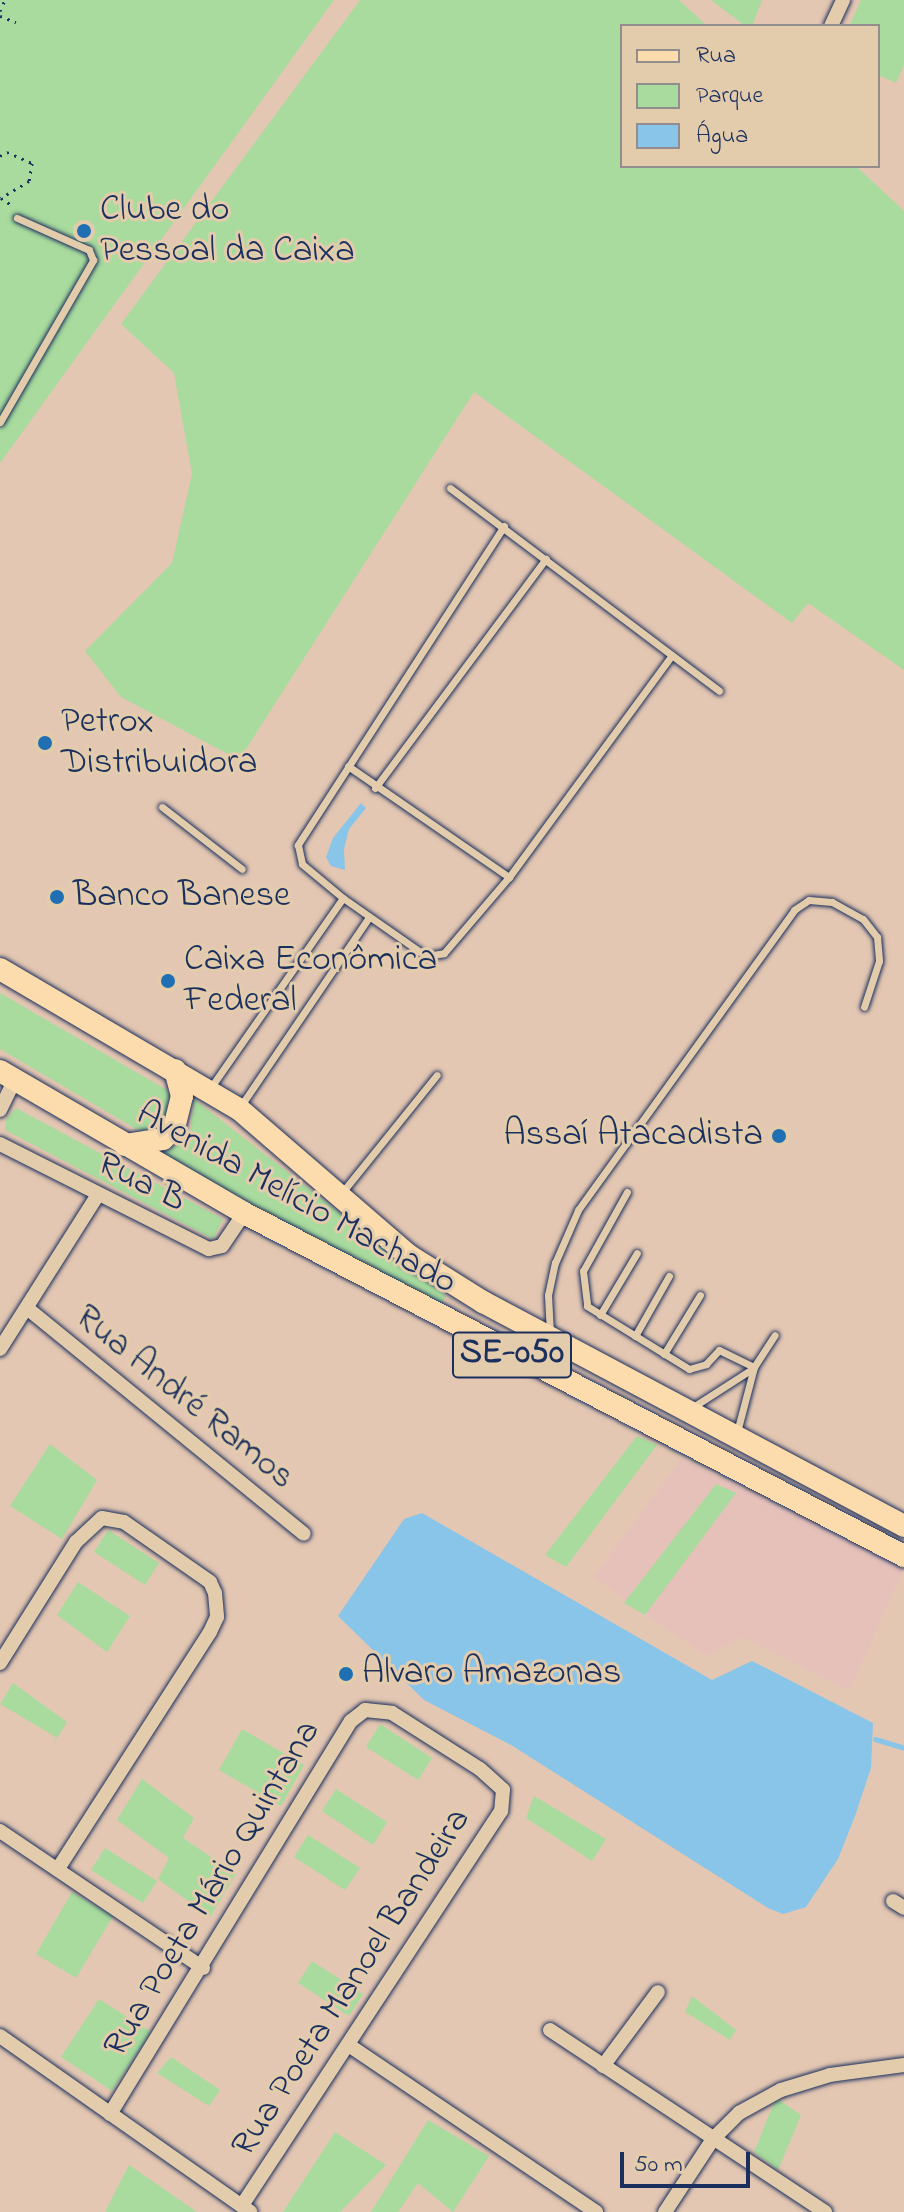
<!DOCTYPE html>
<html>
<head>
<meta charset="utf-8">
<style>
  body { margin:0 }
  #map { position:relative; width:904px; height:2212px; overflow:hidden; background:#e4c7b2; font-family:"Indie Flower",sans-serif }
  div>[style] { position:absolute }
  .built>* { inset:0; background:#e6c1ba }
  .green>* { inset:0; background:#a8db9d }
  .water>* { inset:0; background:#89c4e9 }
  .stream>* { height:5px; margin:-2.5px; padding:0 2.5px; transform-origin:2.5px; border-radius:2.5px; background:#89c4e9 }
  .path>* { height:3px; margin-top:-1.5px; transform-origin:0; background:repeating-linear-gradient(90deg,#1b2f5e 0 2px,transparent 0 8px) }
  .roads { filter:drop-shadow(0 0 2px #1b2f5e) drop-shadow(0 0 2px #1b2f5e) }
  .service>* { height:7px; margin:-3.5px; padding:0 3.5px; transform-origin:3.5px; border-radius:3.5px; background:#e3ccac }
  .minor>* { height:14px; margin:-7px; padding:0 7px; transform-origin:7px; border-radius:7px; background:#e3ccac }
  .primary>* { height:22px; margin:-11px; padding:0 11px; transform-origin:11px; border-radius:11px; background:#fcdcac }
  .dots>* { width:22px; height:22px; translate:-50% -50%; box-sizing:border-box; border:4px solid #e3ccac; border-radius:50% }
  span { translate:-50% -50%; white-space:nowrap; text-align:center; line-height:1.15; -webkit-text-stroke:6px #e3ccac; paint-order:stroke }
  .shield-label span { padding:2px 6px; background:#e3ccac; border:2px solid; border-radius:6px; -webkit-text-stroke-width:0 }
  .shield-label { font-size:34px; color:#1b2f5e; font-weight:700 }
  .poi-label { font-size:36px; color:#1b2f5e }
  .left { translate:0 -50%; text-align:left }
  .right { translate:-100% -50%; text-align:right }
  .street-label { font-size:36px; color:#1b2f5e }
  .legend { position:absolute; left:620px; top:24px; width:260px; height:144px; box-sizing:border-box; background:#e3ccac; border:2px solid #938d8d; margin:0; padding:10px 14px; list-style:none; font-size:24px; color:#1b2f5e }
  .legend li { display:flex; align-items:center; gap:16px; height:40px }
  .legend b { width:40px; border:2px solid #938d8d }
  .scale { position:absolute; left:620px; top:2152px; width:130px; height:36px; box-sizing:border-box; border:4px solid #1b2f5e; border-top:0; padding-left:10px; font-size:24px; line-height:28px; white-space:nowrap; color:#1b2f5e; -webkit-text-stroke:6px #e3ccac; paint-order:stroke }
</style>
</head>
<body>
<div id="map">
  <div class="built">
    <div style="clip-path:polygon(682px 1458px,904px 1568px,849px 1691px,743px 1637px,706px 1656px,593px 1577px)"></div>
  </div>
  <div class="green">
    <div style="clip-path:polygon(0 0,334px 0,0 463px)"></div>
    <div style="clip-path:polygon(360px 0,679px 0,707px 26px,622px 26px,622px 166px,856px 166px,904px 211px,904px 670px,808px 603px,792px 623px,474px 392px,239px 760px,121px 697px,85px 651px,172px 563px,192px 474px,174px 373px,121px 324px)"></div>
    <div style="clip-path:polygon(711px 0,762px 0,752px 26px,745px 26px)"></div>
    <div style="clip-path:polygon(861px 0,904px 0,904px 65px,896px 83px,878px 75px,878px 26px,849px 26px)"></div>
    <div style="clip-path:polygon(0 993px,167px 1090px,173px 1103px,167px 1124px,143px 1133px,0 1049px)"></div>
    <div style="clip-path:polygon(194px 1099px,446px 1296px,440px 1306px,157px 1158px,190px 1134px)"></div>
    <div style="clip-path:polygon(16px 1108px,223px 1219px,213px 1239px,5px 1130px,6px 1119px)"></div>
    <div style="clip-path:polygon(637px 1436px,657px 1445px,566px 1567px,545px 1555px)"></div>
    <div style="clip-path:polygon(50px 1444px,97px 1480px,62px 1539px,10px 1506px)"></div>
    <div style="clip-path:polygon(716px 1484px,736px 1493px,645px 1615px,624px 1603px)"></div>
    <div style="clip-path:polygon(108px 1530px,159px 1563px,145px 1585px,94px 1552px)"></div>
    <div style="clip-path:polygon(78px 1582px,130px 1616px,107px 1652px,57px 1615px)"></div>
    <div style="clip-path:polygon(13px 1683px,67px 1722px,54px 1743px,56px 1737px,0 1704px)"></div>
    <div style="clip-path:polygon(380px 1724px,432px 1758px,418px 1780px,366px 1747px)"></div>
    <div style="clip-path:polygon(242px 1729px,304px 1765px,281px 1806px,219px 1770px)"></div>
    <div style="clip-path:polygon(142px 1779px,194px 1818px,183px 1838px,236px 1874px,210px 1917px,158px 1879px,169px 1858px,117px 1820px)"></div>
    <div style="clip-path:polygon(336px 1789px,387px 1822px,373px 1845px,322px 1811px)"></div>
    <div style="clip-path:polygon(534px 1796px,606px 1839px,592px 1861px,526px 1818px)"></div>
    <div style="clip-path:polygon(308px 1835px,360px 1868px,345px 1890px,294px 1857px)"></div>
    <div style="clip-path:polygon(105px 1848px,157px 1881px,143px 1903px,91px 1870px)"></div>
    <div style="clip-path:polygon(72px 1892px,113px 1916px,76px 1978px,36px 1954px)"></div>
    <div style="clip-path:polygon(312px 1961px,363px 1994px,349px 2016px,298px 1983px)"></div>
    <div style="clip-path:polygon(692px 1996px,736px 2030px,730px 2040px,685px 2012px)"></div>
    <div style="clip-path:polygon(99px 1999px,151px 2032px,112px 2091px,61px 2057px)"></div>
    <div style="clip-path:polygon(171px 2057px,220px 2090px,209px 2106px,157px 2073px)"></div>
    <div style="clip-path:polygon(776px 2098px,801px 2115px,778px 2170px,754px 2152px)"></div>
    <div style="clip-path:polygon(428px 2120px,489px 2156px,453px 2212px,418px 2183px,398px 2212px,371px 2212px)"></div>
    <div style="clip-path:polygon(335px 2132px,386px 2165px,340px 2212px,283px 2212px)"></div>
    <div style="clip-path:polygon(129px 2165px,197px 2212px,105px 2212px)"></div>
  </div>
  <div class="water">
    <div style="clip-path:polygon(361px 803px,366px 808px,349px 829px,344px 849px,345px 870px,331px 866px,326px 857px,333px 838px)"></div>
    <div style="clip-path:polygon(422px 1513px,712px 1680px,752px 1661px,873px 1723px,871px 1768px,855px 1816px,838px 1859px,806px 1907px,783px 1914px,768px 1908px,511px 1745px,424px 1700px,338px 1616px,404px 1519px)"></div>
  </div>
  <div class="stream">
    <div style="left:875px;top:1739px;width:30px;rotate:17deg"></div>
  </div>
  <div class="path">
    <div style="left:0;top:11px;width:12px;rotate:-66deg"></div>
    <div style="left:0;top:16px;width:17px;rotate:21deg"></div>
    <div style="left:0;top:156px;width:8px;rotate:-30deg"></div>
    <div style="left:7px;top:152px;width:27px;rotate:24deg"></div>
    <div style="left:32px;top:163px;width:18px;rotate:99deg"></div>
    <div style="left:29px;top:181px;width:33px;rotate:149deg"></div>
    <div style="left:1px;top:198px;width:14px;rotate:34deg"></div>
  </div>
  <div class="roads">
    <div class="service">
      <div style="left:0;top:422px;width:187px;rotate:-60.1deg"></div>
      <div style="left:93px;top:260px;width:11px;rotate:-112deg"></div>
      <div style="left:89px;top:250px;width:79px;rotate:-156deg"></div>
      <div style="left:450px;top:488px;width:337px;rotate:37deg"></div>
      <div style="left:504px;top:526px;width:380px;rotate:122.9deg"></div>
      <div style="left:298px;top:845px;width:19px;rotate:78deg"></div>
      <div style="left:302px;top:864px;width:53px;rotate:39.7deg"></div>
      <div style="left:343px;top:898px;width:101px;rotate:34.9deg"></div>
      <div style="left:426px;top:956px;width:18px;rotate:-9deg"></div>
      <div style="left:444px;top:953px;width:100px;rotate:-49.5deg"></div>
      <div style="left:509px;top:877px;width:275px;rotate:-53.7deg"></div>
      <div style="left:348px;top:766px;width:196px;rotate:34.6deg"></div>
      <div style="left:375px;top:788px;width:286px;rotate:-53.3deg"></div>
      <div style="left:162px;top:807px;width:101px;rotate:37.8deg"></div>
      <div style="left:209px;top:1090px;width:234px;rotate:-55.1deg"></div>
      <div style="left:240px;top:1107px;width:230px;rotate:-55.8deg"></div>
      <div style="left:627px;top:1192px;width:90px;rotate:119.1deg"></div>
      <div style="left:583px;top:1271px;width:35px;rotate:83deg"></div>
      <div style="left:587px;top:1306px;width:120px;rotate:31.7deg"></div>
      <div style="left:689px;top:1369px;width:18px;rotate:-16deg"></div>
      <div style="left:706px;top:1364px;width:19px;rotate:-47deg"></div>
      <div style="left:719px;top:1350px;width:39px;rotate:26deg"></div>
      <div style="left:340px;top:1195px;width:154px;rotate:-51.1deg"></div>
      <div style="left:600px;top:1315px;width:72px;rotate:-59.2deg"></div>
      <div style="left:550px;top:1333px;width:38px;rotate:-93deg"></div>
      <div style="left:548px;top:1295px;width:33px;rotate:-78deg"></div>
      <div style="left:555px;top:1263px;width:58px;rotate:-66.5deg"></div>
      <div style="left:578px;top:1210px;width:370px;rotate:-54.2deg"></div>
      <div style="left:794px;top:910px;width:18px;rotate:-34deg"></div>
      <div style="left:809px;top:900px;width:23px;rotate:5deg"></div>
      <div style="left:832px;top:902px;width:35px;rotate:29deg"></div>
      <div style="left:863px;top:919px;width:23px;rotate:52deg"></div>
      <div style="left:877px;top:937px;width:24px;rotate:85deg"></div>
      <div style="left:879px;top:961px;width:48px;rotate:108.1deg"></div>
      <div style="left:635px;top:1336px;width:69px;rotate:-60.5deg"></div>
      <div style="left:664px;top:1354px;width:69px;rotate:-58.6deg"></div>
      <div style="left:693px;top:1407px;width:70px;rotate:-32.8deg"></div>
      <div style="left:737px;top:1432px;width:67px;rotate:-75.3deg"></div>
      <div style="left:754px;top:1367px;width:38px;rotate:-57deg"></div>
    </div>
    <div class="minor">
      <div style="left:831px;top:26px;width:29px;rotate:-65deg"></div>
      <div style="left:0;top:1110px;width:34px;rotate:-64deg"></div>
      <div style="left:0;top:1144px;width:234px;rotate:26.7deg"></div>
      <div style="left:209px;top:1249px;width:13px;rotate:-13deg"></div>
      <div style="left:222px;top:1246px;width:40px;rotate:-56deg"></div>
      <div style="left:27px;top:1308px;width:357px;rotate:39.2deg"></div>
      <div style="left:0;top:1349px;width:181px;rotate:-57.6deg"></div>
      <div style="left:0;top:1663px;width:143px;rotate:-57.9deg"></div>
      <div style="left:76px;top:1542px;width:35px;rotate:-43deg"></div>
      <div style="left:102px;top:1518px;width:22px;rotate:10deg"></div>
      <div style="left:124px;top:1522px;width:105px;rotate:34.9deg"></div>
      <div style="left:210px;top:1582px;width:12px;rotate:66deg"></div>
      <div style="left:215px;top:1593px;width:24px;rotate:85deg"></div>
      <div style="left:217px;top:1617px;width:17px;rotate:115deg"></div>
      <div style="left:210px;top:1632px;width:282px;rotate:122.7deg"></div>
      <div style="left:0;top:1831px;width:245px;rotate:34deg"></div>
      <div style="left:893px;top:1901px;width:13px;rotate:32deg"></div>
      <div style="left:550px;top:2030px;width:330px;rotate:33.5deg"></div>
      <div style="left:0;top:2036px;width:306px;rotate:35.1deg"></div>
      <div style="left:350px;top:2046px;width:297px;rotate:34deg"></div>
      <div style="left:603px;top:2066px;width:92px;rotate:-53.4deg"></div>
      <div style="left:110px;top:2114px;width:461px;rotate:-58.5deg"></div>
      <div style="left:351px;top:1721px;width:18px;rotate:-38deg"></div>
      <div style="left:365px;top:1710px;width:27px;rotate:6deg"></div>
      <div style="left:392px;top:1713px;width:104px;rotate:32.5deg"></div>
      <div style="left:480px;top:1769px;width:31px;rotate:42deg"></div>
      <div style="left:503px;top:1790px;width:21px;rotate:95deg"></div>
      <div style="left:501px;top:1811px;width:472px;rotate:123.3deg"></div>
      <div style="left:665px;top:2212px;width:87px;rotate:-56.7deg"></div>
      <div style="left:713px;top:2139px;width:37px;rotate:-45deg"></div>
      <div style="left:739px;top:2113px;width:48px;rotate:-28.7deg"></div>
      <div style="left:781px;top:2090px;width:51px;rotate:-17deg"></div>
      <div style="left:830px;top:2075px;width:75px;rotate:-7.7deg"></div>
    </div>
    <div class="primary">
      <div style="left:0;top:969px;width:277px;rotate:30.4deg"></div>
      <div style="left:239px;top:1109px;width:223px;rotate:40.8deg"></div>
      <div style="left:408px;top:1255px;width:89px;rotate:32.1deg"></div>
      <div style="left:483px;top:1302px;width:477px;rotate:28deg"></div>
      <div style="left:0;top:1071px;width:282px;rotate:30.2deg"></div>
      <div style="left:244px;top:1213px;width:744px;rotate:27.46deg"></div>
      <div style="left:125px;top:1145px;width:38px;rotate:-9deg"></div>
      <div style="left:163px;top:1139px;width:16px;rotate:-45deg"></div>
      <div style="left:174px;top:1128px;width:33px;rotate:-76deg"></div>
      <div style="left:182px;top:1096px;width:27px;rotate:-105deg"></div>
    </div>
  </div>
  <div class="dots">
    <div style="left:84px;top:231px;background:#1f6fb2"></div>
    <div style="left:45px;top:743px;background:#1f6fb2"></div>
    <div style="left:57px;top:897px;background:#1f6fb2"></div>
    <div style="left:168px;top:981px;background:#1f6fb2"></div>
    <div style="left:779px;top:1136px;background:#1f6fb2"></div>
    <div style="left:346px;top:1674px;background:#1f6fb2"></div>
  </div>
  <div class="shield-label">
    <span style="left:512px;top:1355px">SE-050</span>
  </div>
  <div class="poi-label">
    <span class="left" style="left:100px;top:231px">Clube do<br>Pessoal da Caixa</span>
    <span class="left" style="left:61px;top:743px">Petrox<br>Distribuidora</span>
    <span class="left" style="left:73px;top:897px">Banco Banese</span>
    <span class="left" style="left:184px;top:981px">Caixa Econômica<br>Federal</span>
    <span class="right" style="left:763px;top:1136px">Assaí Atacadista</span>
    <span class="left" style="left:362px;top:1674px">Alvaro Amazonas</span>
  </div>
  <div class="street-label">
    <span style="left:141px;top:1183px;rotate:26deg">Rua B</span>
    <span style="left:296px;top:1199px;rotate:29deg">Avenida Melício Machado</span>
    <span style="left:184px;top:1398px;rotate:39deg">Rua André Ramos</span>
    <span style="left:213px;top:1889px;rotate:-59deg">Rua Poeta Mário Quintana</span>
    <span style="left:352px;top:1983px;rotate:-57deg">Rua Poeta Manoel Bandeira</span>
  </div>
  <ul class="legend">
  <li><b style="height:10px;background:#fcdcac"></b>Rua</li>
  <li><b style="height:22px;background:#a8db9d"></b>Parque</li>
  <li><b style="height:22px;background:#89c4e9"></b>Água</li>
  </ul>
  <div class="scale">50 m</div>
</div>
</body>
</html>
